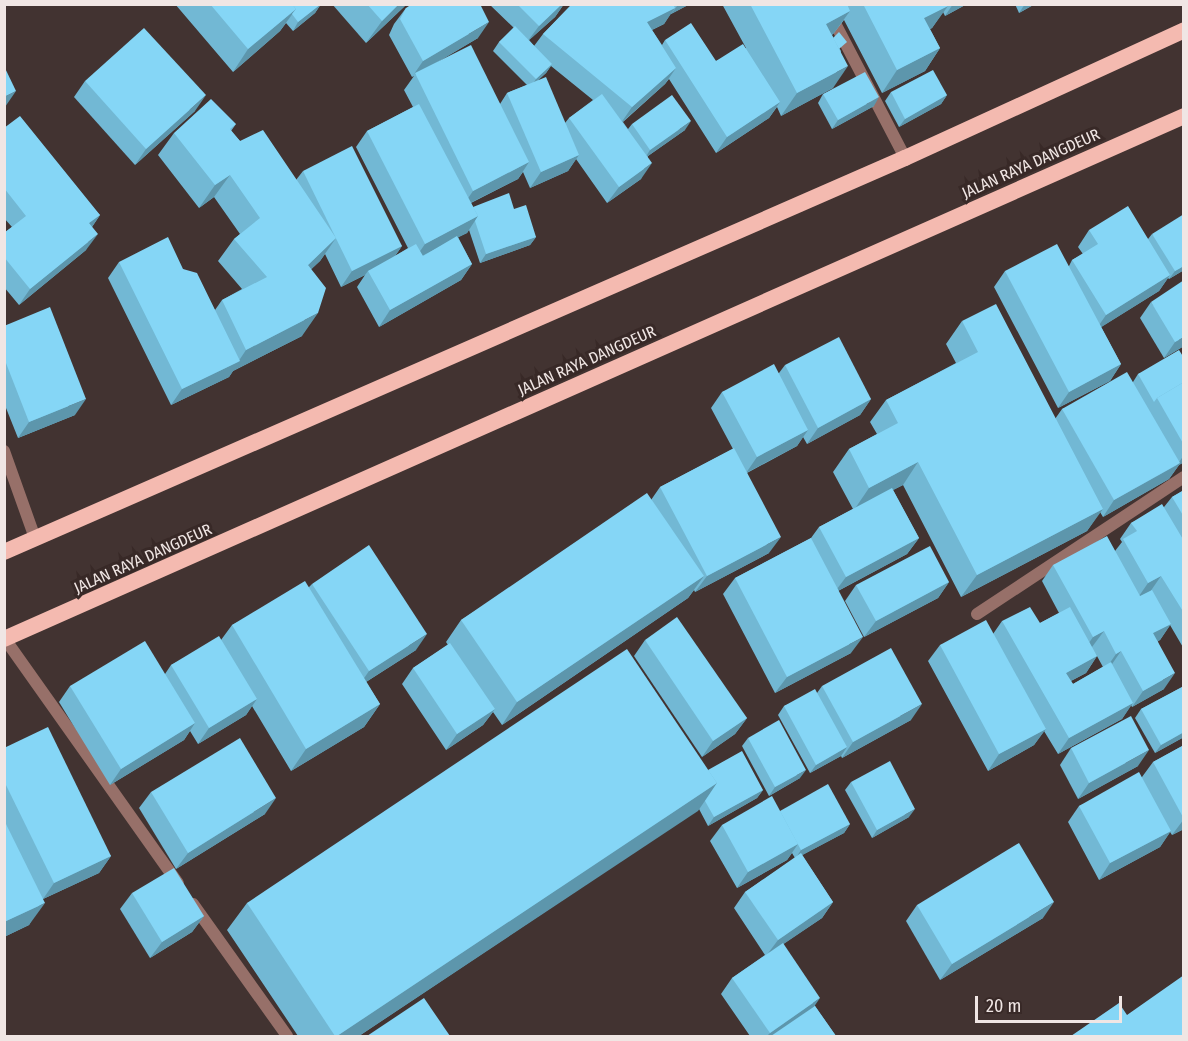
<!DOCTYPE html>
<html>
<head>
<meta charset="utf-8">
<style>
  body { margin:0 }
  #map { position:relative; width:1188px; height:1041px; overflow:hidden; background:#423331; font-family:"Fira Sans Condensed",sans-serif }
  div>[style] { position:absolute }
  .minor>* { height:12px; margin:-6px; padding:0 6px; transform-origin:6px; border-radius:6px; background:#977069 }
  .tertiary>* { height:12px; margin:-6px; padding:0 6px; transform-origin:6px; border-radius:6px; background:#977069 }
  .trunk>* { height:16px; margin:-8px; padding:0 8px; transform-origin:8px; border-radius:8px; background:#f4bab0 }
  .wall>* { inset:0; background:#72b8d4 }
  .shaded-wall>* { inset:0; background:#5d96ac }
  .building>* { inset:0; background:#85d6f6 }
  span { translate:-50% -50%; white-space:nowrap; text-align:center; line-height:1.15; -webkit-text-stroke:6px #382927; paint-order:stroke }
  .street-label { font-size:16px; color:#f0e6e4 }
  .frame { position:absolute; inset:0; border:6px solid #f0e6e4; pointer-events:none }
  .scale { position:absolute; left:975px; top:996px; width:147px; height:27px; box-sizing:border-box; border:3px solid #f0e6e4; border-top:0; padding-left:8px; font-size:18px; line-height:21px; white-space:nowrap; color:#f0e6e4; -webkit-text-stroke:4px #382927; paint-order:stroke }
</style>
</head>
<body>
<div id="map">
  <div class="minor">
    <div style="left:825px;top:4px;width:174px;rotate:62.5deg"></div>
    <div style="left:977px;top:614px;width:248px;rotate:-33.5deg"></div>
    <div style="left:5px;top:639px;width:299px;rotate:54.7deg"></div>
    <div style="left:193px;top:904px;width:162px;rotate:54.5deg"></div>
  </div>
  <div class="tertiary">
    <div style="left:4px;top:451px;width:92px;rotate:70.4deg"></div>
  </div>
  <div class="trunk">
    <div style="left:4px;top:552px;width:983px;rotate:-23.62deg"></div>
    <div style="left:905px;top:158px;width:307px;rotate:-24.6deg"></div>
    <div style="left:4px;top:639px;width:1291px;rotate:-23.9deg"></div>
  </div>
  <div class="wall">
    <div style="clip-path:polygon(175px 4px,321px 4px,315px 13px,293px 31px,286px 23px,280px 31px,233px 72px)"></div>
    <div style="clip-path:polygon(332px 4px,407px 4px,366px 43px)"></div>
    <div style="clip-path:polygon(evenodd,489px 4px,564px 4px,555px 17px,529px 40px,534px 46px,543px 34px,572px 4px,690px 4px,671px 14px,671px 13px,664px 24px,652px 30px,662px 45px,665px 40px,716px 61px,746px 48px,722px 4px,967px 4px,945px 16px,943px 12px,932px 28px,930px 29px,940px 48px,925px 71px,882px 93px,844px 20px,834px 33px,832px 35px,841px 51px,833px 88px,781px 116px,777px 107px,769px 118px,716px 153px,669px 79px,665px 84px,623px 122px,628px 129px,632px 124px,685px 130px,648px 156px,641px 179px,607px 203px,576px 159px,568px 171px,530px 188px,523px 172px,518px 179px,471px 203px,473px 207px,514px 209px,536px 237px,530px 245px,480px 263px,469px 230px,467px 233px,458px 237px,472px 264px,461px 280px,379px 327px,357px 287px,365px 275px,341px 287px,325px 254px,320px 261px,311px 269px,302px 336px,233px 371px,229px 377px,171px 405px,108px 278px,119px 262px,183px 269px,215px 310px,222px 300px,242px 289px,218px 261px,234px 239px,240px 234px,214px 197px,199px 208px,158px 155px,174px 133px,236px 124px,231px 131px,240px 141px,296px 180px,303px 171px,402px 246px,395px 256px,408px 248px,356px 147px,367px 131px,413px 107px,404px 90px,414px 76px,412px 77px,389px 35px,394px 24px,406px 8px,478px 38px,434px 64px,500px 104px,507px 93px,527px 85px,493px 51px,499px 42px,514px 28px,489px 4px,551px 66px,593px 100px,569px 118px,565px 123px,538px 80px,546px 73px,551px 66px)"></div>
    <div style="clip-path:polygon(1015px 4px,1035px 4px,1019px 13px)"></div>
    <div style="clip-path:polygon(85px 81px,195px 111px,135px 165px,74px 97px)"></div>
    <div style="clip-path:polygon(891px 92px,947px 95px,941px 104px,899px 127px,885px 101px)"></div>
    <div style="clip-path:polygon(823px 94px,874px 106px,832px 129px,818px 103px)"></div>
    <div style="clip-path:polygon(4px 128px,100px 215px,92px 227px,86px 250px,19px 305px,4px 287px,4px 233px,12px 227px,4px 218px)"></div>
    <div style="clip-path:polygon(1089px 230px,1148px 239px,1152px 234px,1184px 270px,1169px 279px,1168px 278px,1159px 291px,1101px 327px,1121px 364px,1110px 381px,1058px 408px,994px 287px,1005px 271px,1069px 266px,1072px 260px,1083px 254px,1078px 247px)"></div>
    <div style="clip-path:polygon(1151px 302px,1184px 346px,1164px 358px,1140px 318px)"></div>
    <div style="clip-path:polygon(962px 321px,1055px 419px,1062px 409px,1133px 382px,1138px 374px,1184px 358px,1184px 462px,1179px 465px,1169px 479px,1103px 517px,1100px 512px,1087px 531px,961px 597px,903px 485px,893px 490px,919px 538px,907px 554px,838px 591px,851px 653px,775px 693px,723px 594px,735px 578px,811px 538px,819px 527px,853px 509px,833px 472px,849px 449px,877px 434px,870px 422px,886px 400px,956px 363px,946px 344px)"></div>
    <div style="clip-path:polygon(4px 326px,75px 415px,18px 438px,4px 403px)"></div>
    <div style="clip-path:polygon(785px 365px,871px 399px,860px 415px,807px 444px,803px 437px,797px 446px,747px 473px,769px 553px,695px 592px,694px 590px,688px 598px,502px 725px,493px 712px,483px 725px,446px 750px,402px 684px,413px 668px,448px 645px,446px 642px,461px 620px,651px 500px,660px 487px,733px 449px,711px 408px,722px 392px,779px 373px)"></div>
    <div style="clip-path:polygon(evenodd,1184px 490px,1184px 649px,1170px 625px,1160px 640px,1158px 641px,1164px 689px,1132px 707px,1131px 705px,1122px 719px,1058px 754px,1044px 731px,1034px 745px,988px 771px,928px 661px,940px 645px,993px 634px,1002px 621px,1040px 623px,1059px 613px,1042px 581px,1053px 565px,1115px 551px,1122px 542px,1120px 539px,1131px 523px,1164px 507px,1172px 497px,1184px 490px,1092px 647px,1103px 667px,1073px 684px,1071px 681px,1086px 673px,1097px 656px,1092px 647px)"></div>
    <div style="clip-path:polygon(949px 582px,938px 598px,864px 637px,845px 601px,856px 585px)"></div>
    <div style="clip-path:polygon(312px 584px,416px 650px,366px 682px,380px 704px,364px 727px,291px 771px,252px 706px,246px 715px,198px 744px,190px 731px,184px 740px,110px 785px,59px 702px,70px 686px,165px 674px,171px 665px,221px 640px,232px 625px,309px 587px)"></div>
    <div style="clip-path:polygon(645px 640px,747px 718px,735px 734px,702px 757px,634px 656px)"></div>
    <div style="clip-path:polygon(822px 686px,911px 720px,842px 758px,841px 756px,810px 773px,778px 715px,784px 706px,817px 693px)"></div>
    <div style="clip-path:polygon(1184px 686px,1184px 737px,1155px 753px,1135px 718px,1141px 709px)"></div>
    <div style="clip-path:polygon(748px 738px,800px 778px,769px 796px,742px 746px)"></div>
    <div style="clip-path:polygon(1184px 745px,1184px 829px,1172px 835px,1170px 832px,1160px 847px,1099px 880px,1068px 822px,1079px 806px,1142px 777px,1153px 762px)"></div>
    <div style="clip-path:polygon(4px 748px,111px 856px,99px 873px,43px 899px,29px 925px,4px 937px)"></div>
    <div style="clip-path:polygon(1071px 748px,1138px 766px,1078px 799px,1060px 765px)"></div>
    <div style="clip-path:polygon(708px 770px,763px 790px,757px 798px,708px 826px,699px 809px,359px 1036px,298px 1036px,227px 930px,247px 903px)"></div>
    <div style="clip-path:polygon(851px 782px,909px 817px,872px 838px,845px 790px)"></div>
    <div style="clip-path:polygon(151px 792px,265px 814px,176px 869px,139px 808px)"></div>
    <div style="clip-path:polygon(780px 811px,850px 824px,844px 833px,802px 855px,833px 902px,822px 918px,783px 944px,815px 1006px,836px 1036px,750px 1036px,721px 994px,732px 978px,765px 955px,734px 908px,745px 892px,795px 858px,792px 853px,787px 860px,737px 888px,710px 841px,722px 825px)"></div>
    <div style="clip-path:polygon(132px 893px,204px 916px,192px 932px,150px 958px,120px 909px)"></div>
    <div style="clip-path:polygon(917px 905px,1043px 918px,940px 980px,906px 921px)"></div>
  </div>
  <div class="shaded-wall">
    <div style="clip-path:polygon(321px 4px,315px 13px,293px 31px,298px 22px)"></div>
    <div style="clip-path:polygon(399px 4px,407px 4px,366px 43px,382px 21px)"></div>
    <div style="clip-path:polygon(562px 4px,564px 4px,555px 17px,527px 42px,539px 26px)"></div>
    <div style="clip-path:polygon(680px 4px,690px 4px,671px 14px,677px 6px)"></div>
    <div style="clip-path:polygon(953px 4px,967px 4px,945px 16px)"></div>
    <div style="clip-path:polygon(1025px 4px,1035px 4px,1019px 13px)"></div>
    <div style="clip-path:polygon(948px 6px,932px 28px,908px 41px,924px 18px)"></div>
    <div style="clip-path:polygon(675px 8px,664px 24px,635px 38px,647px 22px)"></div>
    <div style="clip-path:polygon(296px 9px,280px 31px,233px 72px,248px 49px)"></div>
    <div style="clip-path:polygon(850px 11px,834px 33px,810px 46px,826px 24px)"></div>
    <div style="clip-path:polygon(489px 22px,478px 38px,416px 75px,415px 73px,412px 77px,423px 61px)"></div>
    <div style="clip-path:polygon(940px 48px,925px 71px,882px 93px,897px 70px)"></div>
    <div style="clip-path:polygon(552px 64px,546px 73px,530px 88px,536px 79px)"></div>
    <div style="clip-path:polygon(848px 66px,833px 88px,781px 116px,797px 93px)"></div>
    <div style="clip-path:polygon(676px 68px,665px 84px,621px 123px,632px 107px)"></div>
    <div style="clip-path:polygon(16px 91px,5px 107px,4px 107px,4px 97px)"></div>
    <div style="clip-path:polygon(206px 95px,195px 111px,135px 165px,146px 149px)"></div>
    <div style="clip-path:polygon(947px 95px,941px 104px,899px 127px,905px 119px)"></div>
    <div style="clip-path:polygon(879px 97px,874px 106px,832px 129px,838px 120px)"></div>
    <div style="clip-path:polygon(780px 102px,769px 118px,716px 153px,727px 137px)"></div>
    <div style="clip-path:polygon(691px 121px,685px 130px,645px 158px,650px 150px)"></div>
    <div style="clip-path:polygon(579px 155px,568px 171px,530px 188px,541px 172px)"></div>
    <div style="clip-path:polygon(529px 162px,518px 179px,462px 207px,473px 191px)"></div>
    <div style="clip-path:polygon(652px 163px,641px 179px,607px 203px,619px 187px)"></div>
    <div style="clip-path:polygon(230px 175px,214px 197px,199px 208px,215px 185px)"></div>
    <div style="clip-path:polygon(100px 215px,89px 231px,89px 223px)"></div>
    <div style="clip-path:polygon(478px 216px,467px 233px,414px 260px,425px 244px)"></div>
    <div style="clip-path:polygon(98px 234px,86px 250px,19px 305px,30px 289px)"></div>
    <div style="clip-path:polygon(536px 237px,530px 245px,480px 263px,486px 254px)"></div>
    <div style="clip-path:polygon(336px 238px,320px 261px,292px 288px,308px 265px)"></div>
    <div style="clip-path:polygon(402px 246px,391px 262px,368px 271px,365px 275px,341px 287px,352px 271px)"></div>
    <div style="clip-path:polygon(472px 264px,461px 280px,379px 327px,390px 310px)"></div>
    <div style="clip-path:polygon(1184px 266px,1184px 270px,1169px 279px,1175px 271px)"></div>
    <div style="clip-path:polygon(1170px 275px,1159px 291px,1095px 331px,1106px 315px)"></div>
    <div style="clip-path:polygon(318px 313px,302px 336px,233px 371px,229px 377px,171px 405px,182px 389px,238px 362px,246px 350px)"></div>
    <div style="clip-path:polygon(1184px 337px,1184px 346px,1164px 358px,1175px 342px)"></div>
    <div style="clip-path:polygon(1121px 364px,1110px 381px,1058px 408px,1069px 392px)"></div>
    <div style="clip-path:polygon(86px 399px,75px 415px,18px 438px,29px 422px)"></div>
    <div style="clip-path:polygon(871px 399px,860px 415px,807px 444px,818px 428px)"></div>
    <div style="clip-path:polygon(808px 430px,797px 446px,746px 473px,757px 457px)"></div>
    <div style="clip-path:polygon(1184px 455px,1184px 462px,1179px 465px,1169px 479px,1103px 517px,1114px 500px,1177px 465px)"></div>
    <div style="clip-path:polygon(918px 462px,903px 485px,854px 510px,869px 488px)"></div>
    <div style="clip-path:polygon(1103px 509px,1087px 531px,961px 597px,977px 575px)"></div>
    <div style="clip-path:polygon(781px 537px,769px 553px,695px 592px,707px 576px)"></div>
    <div style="clip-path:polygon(919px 538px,907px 554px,834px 593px,846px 577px)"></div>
    <div style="clip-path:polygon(704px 576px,688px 598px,502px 725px,517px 702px)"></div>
    <div style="clip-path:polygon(1161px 576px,1150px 592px,1137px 599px,1148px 583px)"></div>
    <div style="clip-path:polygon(949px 582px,938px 598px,864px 637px,876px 621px)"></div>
    <div style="clip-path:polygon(1171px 624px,1160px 640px,1142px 649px,1153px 633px)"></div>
    <div style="clip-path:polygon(1104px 631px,1092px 647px,1082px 653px,1093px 637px)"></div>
    <div style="clip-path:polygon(427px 634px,416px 650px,358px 687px,369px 671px)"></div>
    <div style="clip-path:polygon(863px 637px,851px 653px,775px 693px,787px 677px)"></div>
    <div style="clip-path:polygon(1121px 651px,1110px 667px,1105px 670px,1116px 654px)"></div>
    <div style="clip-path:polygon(1097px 656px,1086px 673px,1055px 689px,1066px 673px)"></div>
    <div style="clip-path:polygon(1175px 673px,1164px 689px,1132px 707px,1143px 691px)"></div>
    <div style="clip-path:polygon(257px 699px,246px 715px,198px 744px,209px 728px)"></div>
    <div style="clip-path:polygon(1133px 703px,1122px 719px,1058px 754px,1069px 738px)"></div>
    <div style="clip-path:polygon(380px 704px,364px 727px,291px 771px,306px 749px)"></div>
    <div style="clip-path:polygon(922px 704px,911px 720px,842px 758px,853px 742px)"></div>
    <div style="clip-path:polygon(495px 709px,483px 725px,446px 750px,457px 734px)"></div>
    <div style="clip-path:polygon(747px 718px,735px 734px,702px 757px,713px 741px)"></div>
    <div style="clip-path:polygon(195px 723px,184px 740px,110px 785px,121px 769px)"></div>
    <div style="clip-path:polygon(1046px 729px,1034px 745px,988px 771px,999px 754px)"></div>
    <div style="clip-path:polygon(1184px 732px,1184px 737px,1155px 753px,1161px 745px)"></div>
    <div style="clip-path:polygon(847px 747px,841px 756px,810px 773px,816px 765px)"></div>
    <div style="clip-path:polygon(1149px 750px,1138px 766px,1078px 799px,1089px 783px)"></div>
    <div style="clip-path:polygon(806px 770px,800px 778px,769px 796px,775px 787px)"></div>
    <div style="clip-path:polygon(717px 783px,698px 811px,359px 1036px,337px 1036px)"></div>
    <div style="clip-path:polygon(763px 790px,757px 798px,708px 826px,714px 817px)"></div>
    <div style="clip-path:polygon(276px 798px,265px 814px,176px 869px,188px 853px)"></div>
    <div style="clip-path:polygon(915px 809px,909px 817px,872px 838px,877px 830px)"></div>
    <div style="clip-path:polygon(1184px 819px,1184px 829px,1172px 835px)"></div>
    <div style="clip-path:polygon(850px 824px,844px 833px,795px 859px,801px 850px)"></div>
    <div style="clip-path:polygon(1171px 831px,1160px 847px,1099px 880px,1110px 863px)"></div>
    <div style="clip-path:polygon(798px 844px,787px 860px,737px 888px,748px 872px)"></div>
    <div style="clip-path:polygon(111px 856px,99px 873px,43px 899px,54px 883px)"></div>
    <div style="clip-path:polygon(833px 902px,822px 918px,766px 956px,778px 940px)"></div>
    <div style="clip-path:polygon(1054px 902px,1043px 918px,940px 980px,952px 964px)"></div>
    <div style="clip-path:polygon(45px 903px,29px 925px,4px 937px,4px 922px)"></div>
    <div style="clip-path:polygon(204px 916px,192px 932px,150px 958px,162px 942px)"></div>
    <div style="clip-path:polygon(820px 998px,809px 1014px,777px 1036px,767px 1036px,770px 1033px)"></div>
  </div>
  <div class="building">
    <div style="clip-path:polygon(210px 4px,292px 4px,296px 9px,248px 49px)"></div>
    <div style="clip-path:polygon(292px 4px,321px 4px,298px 22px,292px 14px,296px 9px)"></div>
    <div style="clip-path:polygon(367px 4px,399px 4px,382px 21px)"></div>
    <div style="clip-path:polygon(412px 4px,480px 4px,489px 22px,423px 61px,400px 19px,406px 8px)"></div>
    <div style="clip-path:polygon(517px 4px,562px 4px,539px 26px)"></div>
    <div style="clip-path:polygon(572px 4px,673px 4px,675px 8px,647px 22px,676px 68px,632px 107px,543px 34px)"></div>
    <div style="clip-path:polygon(750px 4px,847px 4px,850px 11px,826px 24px,848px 66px,797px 93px)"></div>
    <div style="clip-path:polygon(863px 4px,947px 4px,948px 6px,924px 18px,940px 48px,897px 70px)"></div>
    <div style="clip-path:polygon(691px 23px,716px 61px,743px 44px,780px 102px,727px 137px,665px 40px)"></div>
    <div style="clip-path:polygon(515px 26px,552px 64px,536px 79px,499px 42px)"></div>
    <div style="clip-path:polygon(144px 28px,206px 95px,146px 149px,85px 81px)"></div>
    <div style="clip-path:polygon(839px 32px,847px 42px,839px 49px,833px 38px)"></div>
    <div style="clip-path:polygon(471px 45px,529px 162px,473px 191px,415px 73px)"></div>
    <div style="clip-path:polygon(4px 66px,16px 91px,4px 97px)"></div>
    <div style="clip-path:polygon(933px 70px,947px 95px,905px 119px,891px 92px)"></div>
    <div style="clip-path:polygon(865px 72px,879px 97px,838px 120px,823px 94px)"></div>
    <div style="clip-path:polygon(546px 77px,579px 155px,541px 172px,507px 93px)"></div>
    <div style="clip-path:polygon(602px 94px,652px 163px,619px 187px,569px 118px)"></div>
    <div style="clip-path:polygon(672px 95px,691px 121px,650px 150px,632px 124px)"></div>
    <div style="clip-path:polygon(211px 99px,236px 124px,230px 129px,240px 141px,263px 130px,336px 238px,308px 265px,326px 288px,318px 313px,246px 350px,222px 300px,267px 277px,234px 239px,260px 218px,230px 175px,215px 185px,174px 133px)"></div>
    <div style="clip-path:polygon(419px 104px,478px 216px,425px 244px,367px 131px)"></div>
    <div style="clip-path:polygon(20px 116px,100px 215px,89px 223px,98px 234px,30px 289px,4px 257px,4px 233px,26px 216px,4px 188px,4px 128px)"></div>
    <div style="clip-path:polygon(352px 146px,402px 246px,352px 271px,303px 171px)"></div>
    <div style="clip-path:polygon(509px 193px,514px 209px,526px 205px,536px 237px,486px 254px,475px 221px,478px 216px,473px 207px)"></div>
    <div style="clip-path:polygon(1128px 206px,1170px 275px,1106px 315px,1072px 260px,1098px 244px,1089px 230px)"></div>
    <div style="clip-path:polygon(1184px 214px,1184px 266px,1175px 271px,1152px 234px)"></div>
    <div style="clip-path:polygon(457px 236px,472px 264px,390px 310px,368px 271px,416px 244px,423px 256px)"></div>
    <div style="clip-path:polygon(168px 237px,183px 269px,197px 273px,240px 361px,182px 389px,119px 262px)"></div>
    <div style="clip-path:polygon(1057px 244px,1121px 364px,1069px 392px,1005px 271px)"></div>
    <div style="clip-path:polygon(1184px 280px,1184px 337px,1175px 342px,1151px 302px)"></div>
    <div style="clip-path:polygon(996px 304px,1103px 509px,977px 575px,918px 462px,869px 488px,849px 449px,898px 423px,886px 400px,978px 352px,962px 321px)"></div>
    <div style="clip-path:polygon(50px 307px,86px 399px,29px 422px,4px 358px,4px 326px)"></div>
    <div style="clip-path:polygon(839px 337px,871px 399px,818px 428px,785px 365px)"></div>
    <div style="clip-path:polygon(1179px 350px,1184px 358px,1184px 382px,1157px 398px,1154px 402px,1138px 374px)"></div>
    <div style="clip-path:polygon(774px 364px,808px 430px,757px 457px,722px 392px)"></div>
    <div style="clip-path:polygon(1127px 372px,1180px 463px,1114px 500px,1062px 409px)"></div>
    <div style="clip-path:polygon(1184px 382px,1184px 445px,1157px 398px)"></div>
    <div style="clip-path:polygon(734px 448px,781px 537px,707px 576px,660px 487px)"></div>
    <div style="clip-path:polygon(892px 488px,919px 538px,846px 577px,819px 527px)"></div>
    <div style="clip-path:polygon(1184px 490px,1184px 517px,1172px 497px)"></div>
    <div style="clip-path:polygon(647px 493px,704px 576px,517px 702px,461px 620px)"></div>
    <div style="clip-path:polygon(1162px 504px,1184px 541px,1184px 613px,1161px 576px,1148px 583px,1123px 539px,1137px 531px,1131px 523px)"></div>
    <div style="clip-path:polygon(1107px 536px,1140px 596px,1152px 590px,1171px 624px,1153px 633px,1175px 673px,1143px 691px,1121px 651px,1116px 654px,1104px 631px,1093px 637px,1053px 565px)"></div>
    <div style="clip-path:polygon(811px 538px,863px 637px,787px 677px,735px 578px)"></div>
    <div style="clip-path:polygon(369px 545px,427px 634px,369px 671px,312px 584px)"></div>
    <div style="clip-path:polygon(930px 546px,949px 582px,876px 621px,856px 585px)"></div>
    <div style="clip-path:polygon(305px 581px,380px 704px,306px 749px,232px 625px)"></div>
    <div style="clip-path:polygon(1030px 607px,1040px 623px,1070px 607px,1097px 656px,1066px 673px,1073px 684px,1111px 662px,1133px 703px,1069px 738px,1002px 621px)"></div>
    <div style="clip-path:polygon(677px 617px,747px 718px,713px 741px,645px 640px)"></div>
    <div style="clip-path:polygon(986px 620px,1046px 729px,999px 754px,940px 645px)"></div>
    <div style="clip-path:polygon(219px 636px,257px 699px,209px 728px,171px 665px)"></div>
    <div style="clip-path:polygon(145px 641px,195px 723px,121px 769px,70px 686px)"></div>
    <div style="clip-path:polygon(450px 643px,495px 709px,457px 734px,413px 668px)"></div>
    <div style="clip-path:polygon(891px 648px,922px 704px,853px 742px,822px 686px)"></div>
    <div style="clip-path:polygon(627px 649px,717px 783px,337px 1036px,335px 1036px,247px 903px)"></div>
    <div style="clip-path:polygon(1184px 686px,1184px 732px,1161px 745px,1141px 709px)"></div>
    <div style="clip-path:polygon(815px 689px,847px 747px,816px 765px,784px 706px)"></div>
    <div style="clip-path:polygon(1131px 716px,1149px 750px,1089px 783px,1071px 748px)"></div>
    <div style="clip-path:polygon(779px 720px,806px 770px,775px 787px,748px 738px)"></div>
    <div style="clip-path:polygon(48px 727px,111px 856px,54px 883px,4px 781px,4px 748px)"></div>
    <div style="clip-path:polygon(240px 738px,276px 798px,188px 853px,151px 792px)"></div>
    <div style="clip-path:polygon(1184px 745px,1184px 819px,1153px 762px)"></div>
    <div style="clip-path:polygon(742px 751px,763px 790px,714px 817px,705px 801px,717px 783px,708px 770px)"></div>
    <div style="clip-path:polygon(890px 761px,915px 809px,877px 830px,851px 782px)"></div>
    <div style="clip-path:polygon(1139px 772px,1171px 831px,1110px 863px,1079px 806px)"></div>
    <div style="clip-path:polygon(828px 784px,850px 824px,801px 850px,780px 811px)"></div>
    <div style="clip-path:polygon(772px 796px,798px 844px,748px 872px,722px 825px)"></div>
    <div style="clip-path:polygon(4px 820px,45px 903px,4px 922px)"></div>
    <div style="clip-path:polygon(1019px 843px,1054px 902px,952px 964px,917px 905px)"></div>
    <div style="clip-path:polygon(801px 853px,833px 902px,778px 940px,745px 892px)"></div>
    <div style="clip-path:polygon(174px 868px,204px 916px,162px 942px,132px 893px)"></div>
    <div style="clip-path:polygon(783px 943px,820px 998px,770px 1033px,732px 978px)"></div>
    <div style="clip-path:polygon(1184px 975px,1184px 1036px,1071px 1036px,1119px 1003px,1127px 1015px)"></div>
    <div style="clip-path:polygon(424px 998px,450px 1036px,367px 1036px)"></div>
    <div style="clip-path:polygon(815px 1006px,836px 1036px,771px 1036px)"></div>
  </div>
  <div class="street-label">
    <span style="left:1031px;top:164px;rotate:-24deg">JALAN RAYA DANGDEUR</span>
    <span style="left:587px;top:361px;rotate:-24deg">JALAN RAYA DANGDEUR</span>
    <span style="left:143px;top:559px;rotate:-24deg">JALAN RAYA DANGDEUR</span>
  </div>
  <div class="frame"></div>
  <div class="scale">20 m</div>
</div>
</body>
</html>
